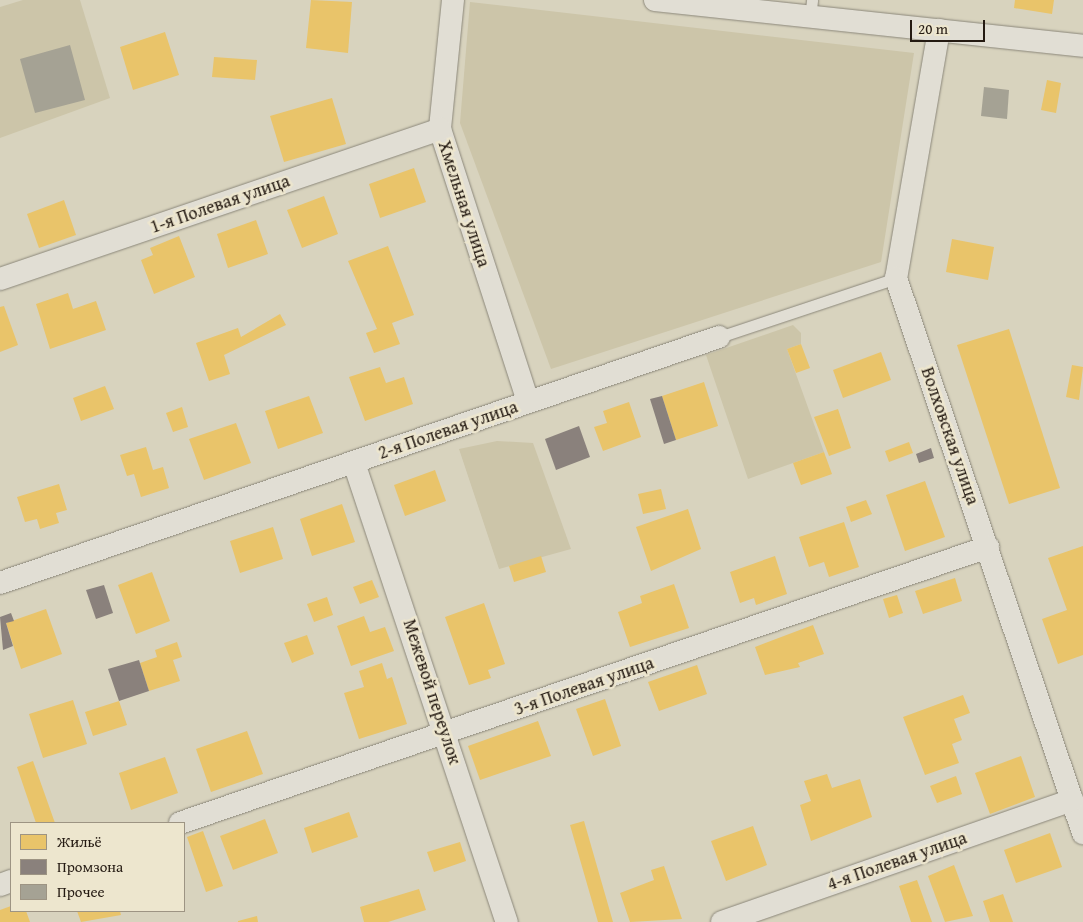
<!DOCTYPE html>
<html>
<head>
<meta charset="utf-8">
<style>
  body { margin:0 }
  #map { position:relative; width:1083px; height:922px; overflow:hidden; background:#d8d3be; font-family:"Gentium Book Plus",serif }
  div>[style] { position:absolute }
  .green>* { inset:0; background:#ccc5a9 }
  .homes>* { inset:0; background:#e9c46a }
  .industry>* { inset:0; background:#8a817c }
  .building>* { inset:0; background:#a5a294 }
  .roads { filter:drop-shadow(0 0 1px #8b877a) drop-shadow(0 0 1px #8b877a) }
  .lane>* { height:11px; margin:-5.5px; padding:0 5.5px; transform-origin:5.5px; border-radius:5.5px; background:#e1ded4 }
  .street>* { height:22px; margin:-11px; padding:0 11px; transform-origin:11px; border-radius:11px; background:#e1ded4 }
  span { translate:-50% -50%; white-space:nowrap; text-align:center; line-height:1.15; -webkit-text-stroke:5px #ede6ce; paint-order:stroke }
  .street-label { font-size:18px; color:#241a12 }
  .legend { position:absolute; left:10px; top:822px; width:175px; height:90px; box-sizing:border-box; background:#ede6ce; border:1px solid #9d9483; margin:0; padding:6px 9px; list-style:none; font-size:15px; color:#241a12 }
  .legend li { display:flex; align-items:center; gap:10px; height:25px }
  .legend b { width:25px; border:1px solid #9d9483 }
  .scale { position:absolute; left:910px; top:20px; width:75px; height:22px; box-sizing:border-box; border:2px solid #241a12; border-top:0; padding-left:6px; font-size:15px; line-height:18px; white-space:nowrap; color:#241a12; -webkit-text-stroke:4px #ede6ce; paint-order:stroke }
</style>
</head>
<body>
<div id="map">
  <div class="green">
    <div style="clip-path:polygon(23px 0,80px 0,110px 98px,0 138px,0 7px)"></div>
    <div style="clip-path:polygon(470px 2px,914px 53px,881px 262px,551px 369px,460px 123px)"></div>
    <div style="clip-path:polygon(793px 325px,801px 333px,801px 344px,787px 349px,824px 452px,748px 479px,706px 355px)"></div>
    <div style="clip-path:polygon(497px 441px,533px 443px,571px 549px,499px 569px,459px 449px)"></div>
  </div>
  <div class="homes">
    <div style="clip-path:polygon(311px 0,352px 2px,348px 53px,306px 48px)"></div>
    <div style="clip-path:polygon(1015px 0,1054px 0,1052px 14px,1014px 8px)"></div>
    <div style="clip-path:polygon(165px 32px,179px 75px,133px 90px,120px 47px)"></div>
    <div style="clip-path:polygon(214px 57px,257px 60px,255px 80px,212px 77px)"></div>
    <div style="clip-path:polygon(1047px 80px,1061px 83px,1056px 113px,1041px 110px)"></div>
    <div style="clip-path:polygon(332px 98px,346px 144px,284px 162px,270px 116px)"></div>
    <div style="clip-path:polygon(414px 168px,426px 202px,380px 218px,369px 184px)"></div>
    <div style="clip-path:polygon(324px 196px,338px 234px,302px 248px,287px 210px)"></div>
    <div style="clip-path:polygon(64px 200px,76px 235px,39px 248px,27px 214px)"></div>
    <div style="clip-path:polygon(256px 220px,268px 254px,228px 268px,217px 234px)"></div>
    <div style="clip-path:polygon(179px 236px,195px 277px,154px 294px,141px 260px,153px 255px,150px 248px)"></div>
    <div style="clip-path:polygon(952px 239px,994px 247px,988px 280px,946px 272px)"></div>
    <div style="clip-path:polygon(388px 246px,414px 315px,392px 323px,400px 344px,374px 353px,366px 333px,377px 329px,348px 261px)"></div>
    <div style="clip-path:polygon(68px 293px,73px 309px,96px 301px,106px 330px,50px 349px,36px 304px)"></div>
    <div style="clip-path:polygon(4px 306px,18px 345px,0 352px,0 307px)"></div>
    <div style="clip-path:polygon(280px 314px,286px 325px,224px 355px,230px 374px,209px 381px,196px 343px,238px 328px,241px 337px)"></div>
    <div style="clip-path:polygon(1009px 329px,1060px 488px,1009px 504px,957px 345px)"></div>
    <div style="clip-path:polygon(801px 344px,810px 368px,796px 373px,787px 349px)"></div>
    <div style="clip-path:polygon(881px 352px,891px 380px,843px 398px,833px 370px)"></div>
    <div style="clip-path:polygon(1072px 365px,1083px 367px,1079px 400px,1066px 397px)"></div>
    <div style="clip-path:polygon(380px 367px,386px 383px,404px 377px,413px 404px,365px 421px,349px 377px)"></div>
    <div style="clip-path:polygon(704px 382px,718px 426px,676px 440px,662px 396px)"></div>
    <div style="clip-path:polygon(105px 386px,114px 409px,81px 421px,73px 398px)"></div>
    <div style="clip-path:polygon(309px 396px,323px 433px,278px 449px,265px 411px)"></div>
    <div style="clip-path:polygon(629px 402px,641px 437px,603px 451px,594px 427px,607px 423px,603px 411px)"></div>
    <div style="clip-path:polygon(182px 407px,188px 427px,173px 432px,166px 413px)"></div>
    <div style="clip-path:polygon(838px 409px,851px 448px,829px 456px,814px 417px)"></div>
    <div style="clip-path:polygon(236px 423px,251px 463px,204px 480px,189px 439px)"></div>
    <div style="clip-path:polygon(909px 442px,913px 453px,889px 462px,885px 451px)"></div>
    <div style="clip-path:polygon(146px 447px,153px 470px,163px 467px,169px 488px,141px 497px,134px 474px,127px 476px,120px 455px)"></div>
    <div style="clip-path:polygon(824px 452px,832px 474px,801px 485px,793px 463px)"></div>
    <div style="clip-path:polygon(435px 470px,446px 501px,405px 516px,394px 485px)"></div>
    <div style="clip-path:polygon(925px 481px,945px 537px,905px 551px,886px 495px)"></div>
    <div style="clip-path:polygon(59px 484px,67px 510px,56px 513px,59px 523px,40px 529px,37px 519px,25px 522px,17px 497px)"></div>
    <div style="clip-path:polygon(661px 489px,666px 509px,643px 514px,638px 494px)"></div>
    <div style="clip-path:polygon(866px 500px,872px 514px,851px 522px,846px 507px)"></div>
    <div style="clip-path:polygon(342px 504px,355px 542px,312px 556px,300px 519px)"></div>
    <div style="clip-path:polygon(688px 509px,701px 549px,651px 571px,636px 527px)"></div>
    <div style="clip-path:polygon(844px 522px,859px 567px,829px 577px,824px 562px,809px 567px,799px 537px)"></div>
    <div style="clip-path:polygon(273px 527px,283px 559px,240px 573px,230px 541px)"></div>
    <div style="clip-path:polygon(1083px 546px,1083px 655px,1058px 664px,1042px 619px,1067px 610px,1048px 558px)"></div>
    <div style="clip-path:polygon(541px 556px,546px 572px,514px 582px,509px 566px)"></div>
    <div style="clip-path:polygon(775px 556px,787px 594px,756px 605px,754px 598px,740px 603px,730px 572px)"></div>
    <div style="clip-path:polygon(152px 572px,170px 621px,136px 634px,118px 585px)"></div>
    <div style="clip-path:polygon(955px 578px,962px 601px,923px 614px,915px 591px)"></div>
    <div style="clip-path:polygon(372px 580px,379px 597px,360px 604px,353px 587px)"></div>
    <div style="clip-path:polygon(674px 584px,689px 628px,630px 647px,618px 612px,642px 603px,640px 596px)"></div>
    <div style="clip-path:polygon(897px 595px,903px 613px,889px 618px,883px 599px)"></div>
    <div style="clip-path:polygon(327px 597px,333px 615px,314px 622px,307px 604px)"></div>
    <div style="clip-path:polygon(484px 603px,505px 664px,488px 670px,491px 678px,469px 685px,445px 617px)"></div>
    <div style="clip-path:polygon(46px 609px,62px 654px,21px 669px,6px 623px)"></div>
    <div style="clip-path:polygon(364px 616px,370px 632px,385px 627px,394px 651px,351px 666px,337px 626px)"></div>
    <div style="clip-path:polygon(813px 625px,824px 654px,798px 663px,800px 667px,765px 675px,755px 647px)"></div>
    <div style="clip-path:polygon(307px 635px,314px 654px,292px 663px,284px 643px)"></div>
    <div style="clip-path:polygon(177px 642px,182px 657px,173px 660px,180px 681px,149px 691px,140px 663px,157px 657px,155px 650px)"></div>
    <div style="clip-path:polygon(382px 663px,387px 679px,392px 677px,407px 724px,359px 739px,344px 693px,364px 687px,359px 671px)"></div>
    <div style="clip-path:polygon(697px 665px,707px 694px,659px 711px,648px 682px)"></div>
    <div style="clip-path:polygon(963px 695px,970px 713px,954px 719px,962px 740px,952px 744px,959px 763px,925px 775px,903px 717px)"></div>
    <div style="clip-path:polygon(605px 699px,621px 746px,593px 756px,576px 709px)"></div>
    <div style="clip-path:polygon(73px 700px,87px 744px,43px 758px,29px 714px)"></div>
    <div style="clip-path:polygon(119px 701px,127px 725px,93px 736px,85px 712px)"></div>
    <div style="clip-path:polygon(538px 721px,551px 756px,480px 780px,468px 746px)"></div>
    <div style="clip-path:polygon(247px 731px,263px 774px,211px 792px,196px 749px)"></div>
    <div style="clip-path:polygon(1021px 756px,1035px 797px,990px 814px,975px 773px)"></div>
    <div style="clip-path:polygon(165px 757px,178px 793px,131px 810px,119px 773px)"></div>
    <div style="clip-path:polygon(33px 761px,55px 823px,36px 823px,17px 767px)"></div>
    <div style="clip-path:polygon(827px 774px,832px 788px,860px 779px,872px 817px,811px 841px,800px 805px,811px 801px,804px 781px)"></div>
    <div style="clip-path:polygon(956px 776px,962px 794px,937px 803px,930px 786px)"></div>
    <div style="clip-path:polygon(349px 812px,358px 837px,312px 853px,304px 828px)"></div>
    <div style="clip-path:polygon(265px 819px,278px 853px,233px 870px,220px 836px)"></div>
    <div style="clip-path:polygon(584px 821px,613px 922px,598px 922px,570px 825px)"></div>
    <div style="clip-path:polygon(753px 826px,767px 865px,726px 881px,711px 841px)"></div>
    <div style="clip-path:polygon(203px 831px,223px 886px,206px 892px,187px 837px)"></div>
    <div style="clip-path:polygon(1050px 833px,1062px 867px,1016px 883px,1004px 850px)"></div>
    <div style="clip-path:polygon(460px 842px,466px 861px,434px 872px,427px 852px)"></div>
    <div style="clip-path:polygon(954px 865px,973px 916px,945px 922px,928px 876px)"></div>
    <div style="clip-path:polygon(664px 866px,682px 919px,630px 922px,620px 893px,654px 880px,651px 870px)"></div>
    <div style="clip-path:polygon(917px 880px,932px 922px,911px 922px,899px 886px)"></div>
    <div style="clip-path:polygon(419px 889px,426px 910px,388px 922px,364px 922px,360px 907px)"></div>
    <div style="clip-path:polygon(1003px 894px,1013px 922px,990px 922px,983px 901px)"></div>
    <div style="clip-path:polygon(11px 906px,11px 911px,26px 911px,30px 922px,0 922px,0 910px)"></div>
    <div style="clip-path:polygon(77px 911px,120px 911px,121px 915px,81px 922px)"></div>
    <div style="clip-path:polygon(257px 916px,258px 922px,238px 922px,238px 921px)"></div>
  </div>
  <div class="industry">
    <div style="clip-path:polygon(662px 396px,676px 440px,664px 444px,650px 399px)"></div>
    <div style="clip-path:polygon(579px 426px,590px 457px,556px 470px,545px 439px)"></div>
    <div style="clip-path:polygon(931px 448px,934px 458px,919px 463px,916px 454px)"></div>
    <div style="clip-path:polygon(104px 585px,113px 613px,96px 619px,86px 590px)"></div>
    <div style="clip-path:polygon(11px 613px,14px 621px,6px 623px,13px 646px,3px 650px,0 617px)"></div>
    <div style="clip-path:polygon(139px 660px,149px 691px,119px 701px,108px 669px)"></div>
  </div>
  <div class="building">
    <div style="clip-path:polygon(70px 45px,85px 100px,35px 113px,20px 59px)"></div>
    <div style="clip-path:polygon(984px 87px,1009px 90px,1007px 119px,981px 116px)"></div>
  </div>
  <div class="roads">
    <div class="lane">
      <div style="left:810px;top:17px;width:17px;rotate:-83deg"></div>
      <div style="left:719px;top:337px;width:187px;rotate:-18.4deg"></div>
    </div>
    <div class="street">
      <div style="left:453px;top:0;width:130px;rotate:95.8deg"></div>
      <div style="left:440px;top:129px;width:287px;rotate:72.1deg"></div>
      <div style="left:655px;top:0;width:430px;rotate:6.1deg"></div>
      <div style="left:939px;top:30px;width:252px;rotate:99.8deg"></div>
      <div style="left:896px;top:278px;width:586px;rotate:71.38deg"></div>
      <div style="left:0;top:279px;width:465px;rotate:-18.8deg"></div>
      <div style="left:354px;top:463px;width:484px;rotate:71.6deg"></div>
      <div style="left:0;top:583px;width:760px;rotate:-18.89deg"></div>
      <div style="left:180px;top:823px;width:854px;rotate:-18.86deg"></div>
      <div style="left:0;top:885px;width:12px;rotate:-20deg"></div>
      <div style="left:722px;top:922px;width:371px;rotate:-19.2deg"></div>
    </div>
  </div>
  <div class="street-label">
    <span style="left:220px;top:204px;rotate:-19deg">1-я Полевая улица</span>
    <span style="left:464px;top:204px;rotate:72deg">Хмельная улица</span>
    <span style="left:448px;top:430px;rotate:-19deg">2-я Полевая улица</span>
    <span style="left:950px;top:436px;rotate:71deg">Волховская улица</span>
    <span style="left:584px;top:686px;rotate:-19deg">3-я Полевая улица</span>
    <span style="left:432px;top:692px;rotate:72deg">Межевой переулок</span>
    <span style="left:897px;top:861px;rotate:-19deg">4-я Полевая улица</span>
  </div>
  <ul class="legend">
  <li><b style="height:14px;background:#e9c46a"></b>Жильё</li>
  <li><b style="height:14px;background:#8a817c"></b>Промзона</li>
  <li><b style="height:14px;background:#a5a294"></b>Прочее</li>
  </ul>
  <div class="scale">20 m</div>
</div>
</body>
</html>
